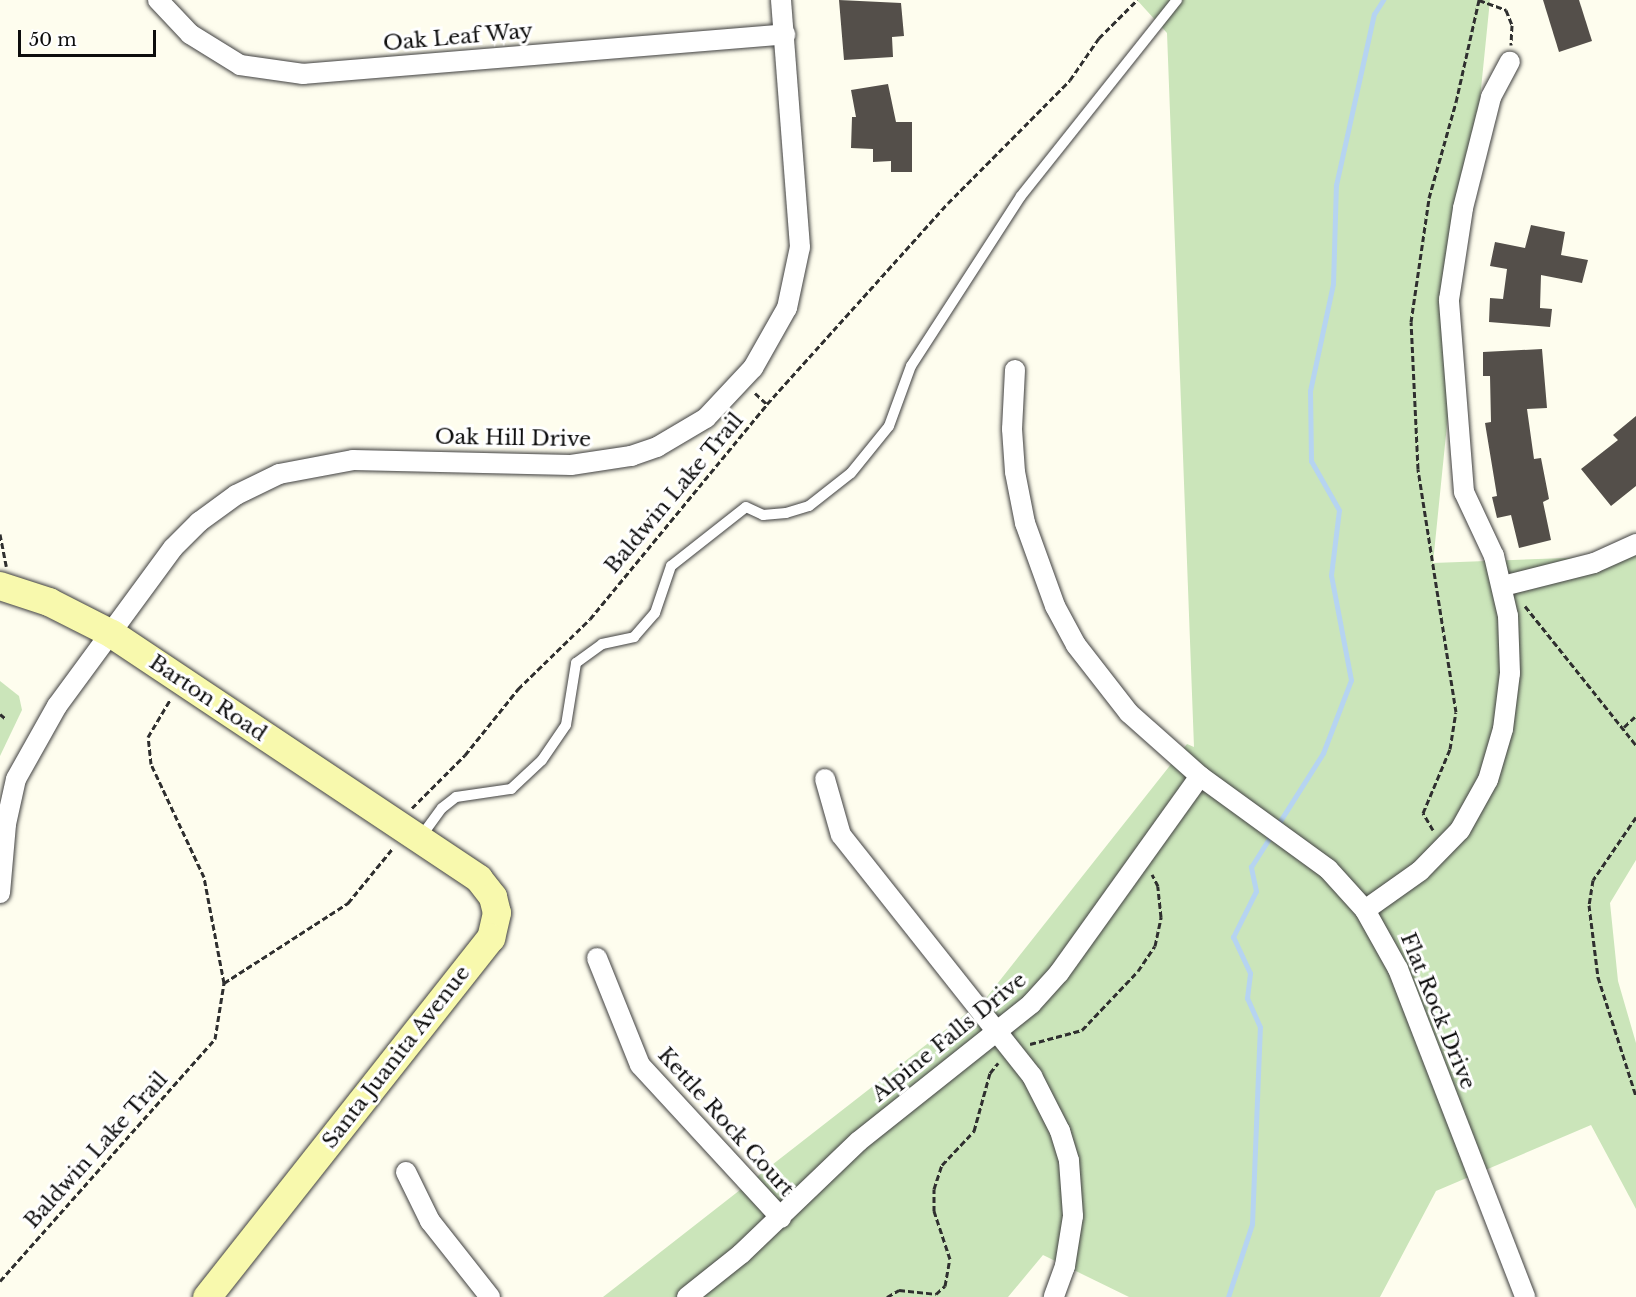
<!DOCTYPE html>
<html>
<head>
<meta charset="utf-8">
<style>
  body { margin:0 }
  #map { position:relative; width:1636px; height:1297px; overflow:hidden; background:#fefdee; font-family:"Libre Baskerville",serif }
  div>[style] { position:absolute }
  .green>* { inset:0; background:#cbe5ba }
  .stream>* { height:5px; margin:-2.5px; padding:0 2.5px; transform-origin:2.5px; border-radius:2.5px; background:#b6d4f1 }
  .building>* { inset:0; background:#544f4a }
  .path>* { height:3px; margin-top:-1.5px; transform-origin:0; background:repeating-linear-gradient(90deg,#2f2f2f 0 6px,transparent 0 9px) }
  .roads { filter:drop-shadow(0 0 2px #404040) drop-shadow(0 0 2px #404040) }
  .lane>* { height:10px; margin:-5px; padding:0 5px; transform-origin:5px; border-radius:5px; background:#fff }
  .street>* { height:20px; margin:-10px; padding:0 10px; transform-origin:10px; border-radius:10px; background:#fff }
  .secondary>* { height:28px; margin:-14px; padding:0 14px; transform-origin:14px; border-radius:14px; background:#f8f9ad }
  span { translate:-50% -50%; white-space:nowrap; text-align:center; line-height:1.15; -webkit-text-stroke:6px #fff; paint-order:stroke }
  .street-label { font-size:21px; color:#0d0d0d }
  .scale { position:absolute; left:18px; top:30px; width:138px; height:27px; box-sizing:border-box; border:3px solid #0d0d0d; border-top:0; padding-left:8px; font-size:18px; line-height:21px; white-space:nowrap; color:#0d0d0d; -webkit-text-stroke:4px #fff; paint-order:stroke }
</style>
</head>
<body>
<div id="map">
  <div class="green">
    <div style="clip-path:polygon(1137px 0,1490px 0,1433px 563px,1620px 556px,1636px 544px,1636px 860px,1610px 903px,1618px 981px,1636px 1043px,1636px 1209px,1591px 1125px,1436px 1191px,1380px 1297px,1129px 1297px,1043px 1255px,1008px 1297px,603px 1297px,986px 998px,1187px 744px,1194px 747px,1167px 33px)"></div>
    <div style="clip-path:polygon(0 681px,19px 696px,22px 710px,0 756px)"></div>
  </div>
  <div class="stream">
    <div style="left:1228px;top:1297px;width:77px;rotate:-71.8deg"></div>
    <div style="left:1252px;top:1224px;width:197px;rotate:-87.7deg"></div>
    <div style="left:1260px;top:1027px;width:32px;rotate:-114deg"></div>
    <div style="left:1247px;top:998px;width:25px;rotate:-83deg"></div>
    <div style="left:1250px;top:973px;width:40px;rotate:-115deg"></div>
    <div style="left:1233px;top:937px;width:51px;rotate:-63.4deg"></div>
    <div style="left:1256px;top:891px;width:25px;rotate:-102deg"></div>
    <div style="left:1251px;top:867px;width:135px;rotate:-57.7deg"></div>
    <div style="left:1323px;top:753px;width:78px;rotate:-69deg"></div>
    <div style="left:1351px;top:680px;width:107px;rotate:-100.8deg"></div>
    <div style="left:1331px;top:575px;width:65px;rotate:-83deg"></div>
    <div style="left:1339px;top:510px;width:56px;rotate:-119.7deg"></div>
    <div style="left:1311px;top:461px;width:70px;rotate:-90.8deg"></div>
    <div style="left:1310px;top:391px;width:109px;rotate:-77.9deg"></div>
    <div style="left:1333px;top:284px;width:99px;rotate:-88.3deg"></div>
    <div style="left:1336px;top:185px;width:175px;rotate:-77.5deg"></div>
    <div style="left:1374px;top:14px;width:17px;rotate:-57deg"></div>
  </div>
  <div class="building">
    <div style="clip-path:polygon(839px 0,901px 3px,904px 36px,892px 37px,893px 57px,844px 60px)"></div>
    <div style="clip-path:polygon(1543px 0,1579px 0,1592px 41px,1559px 52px)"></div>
    <div style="clip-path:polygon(888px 84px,896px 122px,912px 122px,912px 172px,891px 172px,891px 161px,873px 162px,873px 149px,851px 148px,852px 117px,856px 117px,851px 90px)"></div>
    <div style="clip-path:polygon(1531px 225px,1565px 232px,1561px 255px,1588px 260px,1582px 283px,1541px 275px,1540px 308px,1552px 309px,1550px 327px,1489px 322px,1490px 298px,1503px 299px,1507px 269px,1490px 266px,1495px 242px,1525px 248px)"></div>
    <div style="clip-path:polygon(1542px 349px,1547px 408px,1527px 409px,1534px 459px,1541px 458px,1549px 499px,1543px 502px,1551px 540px,1519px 548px,1511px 515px,1497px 518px,1492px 497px,1497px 496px,1485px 423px,1491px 422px,1490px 376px,1483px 376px,1483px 352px)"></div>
    <div style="clip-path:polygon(1636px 416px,1636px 486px,1611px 506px,1581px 469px,1618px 440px,1613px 435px)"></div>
  </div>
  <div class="path">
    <div style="left:1479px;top:0;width:29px;rotate:20deg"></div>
    <div style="left:1506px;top:10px;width:16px;rotate:68deg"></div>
    <div style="left:1512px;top:25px;width:20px;rotate:93deg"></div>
    <div style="left:755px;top:393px;width:16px;rotate:43deg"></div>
    <div style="left:0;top:534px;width:33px;rotate:79deg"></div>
    <div style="left:1525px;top:606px;width:178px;rotate:51.4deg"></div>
    <div style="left:0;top:714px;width:8px;rotate:40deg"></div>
    <div style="left:1624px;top:727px;width:16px;rotate:-43deg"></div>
    <div style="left:412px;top:808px;width:75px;rotate:-45deg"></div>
    <div style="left:465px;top:755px;width:85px;rotate:-51.2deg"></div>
    <div style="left:518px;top:689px;width:100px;rotate:-44.2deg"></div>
    <div style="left:590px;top:619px;width:278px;rotate:-50.5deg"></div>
    <div style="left:767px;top:404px;width:270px;rotate:-48deg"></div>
    <div style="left:948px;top:203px;width:173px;rotate:-45.2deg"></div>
    <div style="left:1070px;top:80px;width:51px;rotate:-55.4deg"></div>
    <div style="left:1099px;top:38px;width:54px;rotate:-45deg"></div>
    <div style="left:1636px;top:817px;width:76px;rotate:124.3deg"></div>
    <div style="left:1593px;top:880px;width:25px;rotate:99deg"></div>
    <div style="left:1589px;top:905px;width:73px;rotate:82.9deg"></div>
    <div style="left:1598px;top:977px;width:125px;rotate:72.3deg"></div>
    <div style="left:1433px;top:830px;width:20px;rotate:-120deg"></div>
    <div style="left:1423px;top:813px;width:69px;rotate:-67.1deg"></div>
    <div style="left:1450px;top:749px;width:37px;rotate:-81deg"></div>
    <div style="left:1456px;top:712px;width:246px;rotate:-98.9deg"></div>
    <div style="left:1418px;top:469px;width:147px;rotate:-92.7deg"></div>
    <div style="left:1411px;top:322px;width:125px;rotate:-81.7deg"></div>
    <div style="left:1429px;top:198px;width:100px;rotate:-74.3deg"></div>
    <div style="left:1456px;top:102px;width:105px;rotate:-77.3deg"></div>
    <div style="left:224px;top:983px;width:148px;rotate:-32.8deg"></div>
    <div style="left:348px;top:903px;width:71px;rotate:-50.7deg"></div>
    <div style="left:1030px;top:1044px;width:54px;rotate:-15.1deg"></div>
    <div style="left:1082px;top:1030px;width:81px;rotate:-46.5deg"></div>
    <div style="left:1138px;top:971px;width:30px;rotate:-56deg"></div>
    <div style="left:1155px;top:946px;width:30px;rotate:-78deg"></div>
    <div style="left:1161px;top:917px;width:31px;rotate:-96deg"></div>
    <div style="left:1158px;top:886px;width:13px;rotate:-117deg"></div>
    <div style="left:0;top:1281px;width:324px;rotate:-48.4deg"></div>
    <div style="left:215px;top:1039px;width:57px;rotate:-80.9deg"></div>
    <div style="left:224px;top:983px;width:108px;rotate:-100.7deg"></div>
    <div style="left:204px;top:877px;width:125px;rotate:-115.1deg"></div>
    <div style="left:151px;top:764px;width:27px;rotate:-96deg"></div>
    <div style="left:148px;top:737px;width:43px;rotate:-59.3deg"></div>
    <div style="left:887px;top:1297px;width:14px;rotate:-30deg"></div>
    <div style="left:899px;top:1290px;width:37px;rotate:6deg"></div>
    <div style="left:936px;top:1294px;width:12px;rotate:-42deg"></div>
    <div style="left:945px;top:1286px;width:27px;rotate:-80deg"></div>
    <div style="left:950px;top:1259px;width:51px;rotate:-108.4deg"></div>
    <div style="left:934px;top:1211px;width:22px;rotate:-90deg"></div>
    <div style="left:934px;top:1189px;width:25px;rotate:-72deg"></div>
    <div style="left:942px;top:1165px;width:47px;rotate:-46.7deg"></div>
    <div style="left:974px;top:1131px;width:60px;rotate:-74.6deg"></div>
    <div style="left:990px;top:1073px;width:13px;rotate:-51deg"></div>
  </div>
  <div class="roads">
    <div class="lane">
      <div style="left:420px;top:838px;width:37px;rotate:-54deg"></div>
      <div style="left:442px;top:808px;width:18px;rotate:-38deg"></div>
      <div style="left:456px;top:797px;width:56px;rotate:-8.3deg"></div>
      <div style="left:511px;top:789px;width:42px;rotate:-43.1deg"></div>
      <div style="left:542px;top:760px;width:42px;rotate:-55.6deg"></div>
      <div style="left:566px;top:725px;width:63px;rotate:-80.8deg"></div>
      <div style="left:576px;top:663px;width:32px;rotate:-36deg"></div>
      <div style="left:602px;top:644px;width:33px;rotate:-12deg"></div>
      <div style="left:634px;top:637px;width:32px;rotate:-49deg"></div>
      <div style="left:655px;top:613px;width:50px;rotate:-71.2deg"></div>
      <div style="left:671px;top:566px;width:95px;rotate:-38.2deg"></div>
      <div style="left:746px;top:507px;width:19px;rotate:25deg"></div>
      <div style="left:763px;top:515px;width:23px;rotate:-5deg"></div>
      <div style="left:786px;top:513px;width:24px;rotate:-17deg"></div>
      <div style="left:809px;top:506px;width:53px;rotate:-38.2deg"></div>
      <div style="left:851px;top:473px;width:60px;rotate:-51deg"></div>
      <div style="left:889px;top:426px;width:64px;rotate:-69.9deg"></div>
      <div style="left:911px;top:366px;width:202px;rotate:-57.1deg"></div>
      <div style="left:1021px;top:196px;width:251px;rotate:-51.5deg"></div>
    </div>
    <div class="street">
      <div style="left:158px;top:0;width:47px;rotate:46.7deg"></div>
      <div style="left:190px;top:34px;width:59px;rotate:31.8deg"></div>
      <div style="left:240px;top:65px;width:64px;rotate:8.1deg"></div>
      <div style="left:303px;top:74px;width:484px;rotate:-4.7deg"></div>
      <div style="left:1015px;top:370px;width:59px;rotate:92.9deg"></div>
      <div style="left:1012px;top:429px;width:43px;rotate:86deg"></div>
      <div style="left:1015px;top:472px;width:52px;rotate:78.9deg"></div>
      <div style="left:1025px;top:523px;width:88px;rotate:70.1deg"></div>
      <div style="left:1055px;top:606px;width:44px;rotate:61.7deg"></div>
      <div style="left:1076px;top:645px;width:86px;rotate:52.1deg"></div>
      <div style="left:1129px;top:713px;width:95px;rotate:41.6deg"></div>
      <div style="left:1200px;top:776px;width:158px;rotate:36deg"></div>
      <div style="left:1328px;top:869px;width:55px;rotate:47.9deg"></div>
      <div style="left:1365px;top:910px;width:68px;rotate:60.8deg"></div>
      <div style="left:1398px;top:969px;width:352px;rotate:68.8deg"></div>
      <div style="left:1503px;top:586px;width:94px;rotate:-14.2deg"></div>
      <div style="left:1594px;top:563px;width:46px;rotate:-24.3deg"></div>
      <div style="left:825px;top:779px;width:58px;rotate:74.1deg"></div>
      <div style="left:841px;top:835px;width:308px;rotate:51.6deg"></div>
      <div style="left:1032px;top:1076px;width:62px;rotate:63deg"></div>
      <div style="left:1060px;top:1131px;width:31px;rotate:73deg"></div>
      <div style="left:1069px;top:1161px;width:55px;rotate:85.8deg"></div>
      <div style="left:1073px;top:1216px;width:51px;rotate:99.1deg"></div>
      <div style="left:1065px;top:1266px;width:33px;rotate:110deg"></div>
      <div style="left:0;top:893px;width:69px;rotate:-85deg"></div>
      <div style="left:6px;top:824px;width:46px;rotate:-77.5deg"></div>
      <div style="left:16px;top:779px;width:84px;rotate:-60.7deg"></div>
      <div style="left:57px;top:706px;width:196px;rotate:-53.7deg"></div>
      <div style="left:173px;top:548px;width:37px;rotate:-45deg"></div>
      <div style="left:199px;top:522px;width:46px;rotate:-36.1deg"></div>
      <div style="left:236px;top:495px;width:48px;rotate:-26deg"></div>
      <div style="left:279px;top:474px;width:75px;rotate:-10.7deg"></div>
      <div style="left:353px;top:460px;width:218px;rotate:1.3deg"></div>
      <div style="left:571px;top:465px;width:61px;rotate:-8.5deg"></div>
      <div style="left:631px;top:456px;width:28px;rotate:-19deg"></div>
      <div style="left:657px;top:447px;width:57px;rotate:-30.6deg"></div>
      <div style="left:706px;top:418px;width:69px;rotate:-46.8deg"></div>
      <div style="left:753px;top:368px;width:69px;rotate:-60.5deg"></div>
      <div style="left:787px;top:308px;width:62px;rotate:-78deg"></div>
      <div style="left:800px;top:247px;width:248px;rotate:-94.4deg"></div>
      <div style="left:1365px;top:910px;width:67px;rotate:-35.3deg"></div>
      <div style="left:1420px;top:871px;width:57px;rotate:-45.7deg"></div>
      <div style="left:1460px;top:830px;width:57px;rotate:-60.8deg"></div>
      <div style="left:1488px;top:780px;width:53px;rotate:-73.6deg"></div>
      <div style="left:1503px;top:729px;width:56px;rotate:-82.9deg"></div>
      <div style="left:1510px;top:673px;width:57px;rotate:-92deg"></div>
      <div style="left:1508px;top:616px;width:62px;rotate:-103.1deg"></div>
      <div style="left:1494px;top:556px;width:71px;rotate:-115.1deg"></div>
      <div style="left:1464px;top:492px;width:193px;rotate:-94.5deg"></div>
      <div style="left:1449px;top:300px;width:93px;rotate:-81.3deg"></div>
      <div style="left:1463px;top:208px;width:114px;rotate:-75.8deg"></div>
      <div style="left:1491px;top:97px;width:40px;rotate:-62deg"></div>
      <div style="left:597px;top:958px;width:115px;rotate:68.1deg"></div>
      <div style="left:640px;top:1065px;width:208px;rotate:47.3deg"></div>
      <div style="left:406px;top:1172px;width:55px;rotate:63.9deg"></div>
      <div style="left:430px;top:1221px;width:97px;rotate:51.7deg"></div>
      <div style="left:687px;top:1297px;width:69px;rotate:-38.5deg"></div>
      <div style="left:741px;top:1254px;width:163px;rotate:-43.8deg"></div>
      <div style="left:859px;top:1141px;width:220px;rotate:-38.5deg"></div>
      <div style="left:1031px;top:1004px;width:42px;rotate:-47.9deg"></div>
      <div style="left:1059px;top:973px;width:242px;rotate:-54.4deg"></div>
    </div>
    <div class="secondary">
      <div style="left:0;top:586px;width:52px;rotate:18.1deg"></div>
      <div style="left:49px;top:602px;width:71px;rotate:26.9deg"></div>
      <div style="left:112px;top:634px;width:441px;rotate:33.7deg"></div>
      <div style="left:479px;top:879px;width:23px;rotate:52deg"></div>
      <div style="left:493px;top:897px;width:16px;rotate:76deg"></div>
      <div style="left:497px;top:913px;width:26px;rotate:103deg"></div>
      <div style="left:491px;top:938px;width:458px;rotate:128.3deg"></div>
    </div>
  </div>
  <div class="street-label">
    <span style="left:458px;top:37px;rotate:-5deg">Oak Leaf Way</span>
    <span style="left:513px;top:438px;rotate:1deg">Oak Hill Drive</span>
    <span style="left:674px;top:493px;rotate:-50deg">Baldwin Lake Trail</span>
    <span style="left:208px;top:698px;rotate:34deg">Barton Road</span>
    <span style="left:1438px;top:1011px;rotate:68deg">Flat Rock Drive</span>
    <span style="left:949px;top:1037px;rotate:-39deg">Alpine Falls Drive</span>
    <span style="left:396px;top:1057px;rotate:-52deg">Santa Juanita Avenue</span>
    <span style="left:726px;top:1122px;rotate:48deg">Kettle Rock Court</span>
    <span style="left:96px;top:1150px;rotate:-48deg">Baldwin Lake Trail</span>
  </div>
  <div class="scale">50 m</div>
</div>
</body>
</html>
